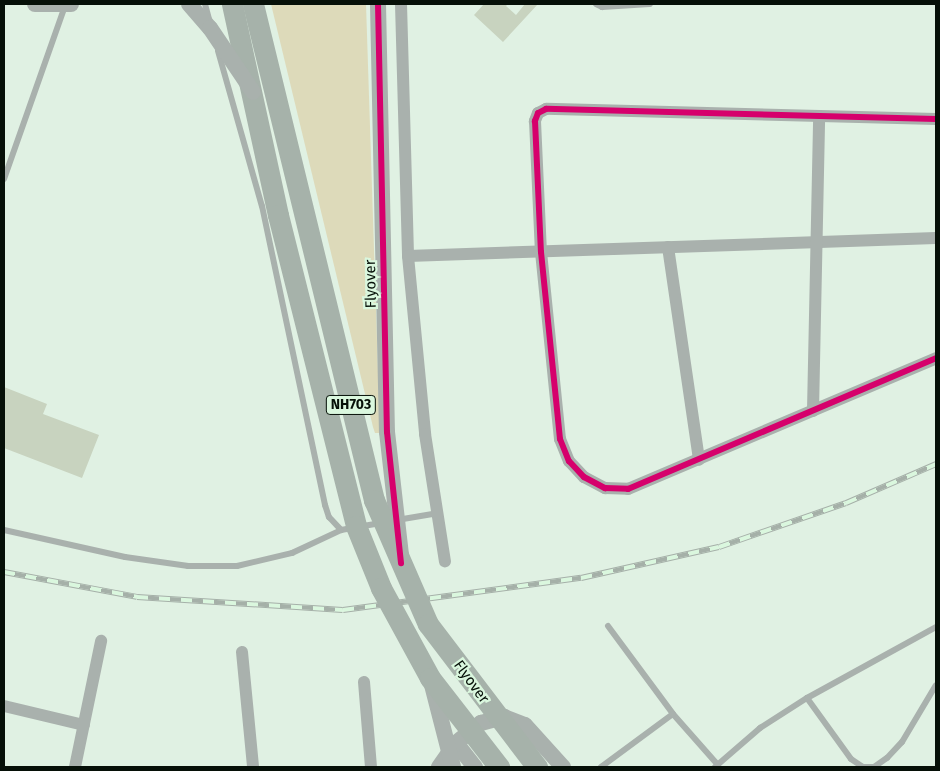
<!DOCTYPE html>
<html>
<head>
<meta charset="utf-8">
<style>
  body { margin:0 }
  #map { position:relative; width:940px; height:771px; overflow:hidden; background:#e0f1e3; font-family:"Fira Sans",sans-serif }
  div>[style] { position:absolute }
  .green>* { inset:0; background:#dddaba }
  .building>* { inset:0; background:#c8d3bf }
  .service>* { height:6px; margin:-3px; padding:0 3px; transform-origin:3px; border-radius:3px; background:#a9b1ad }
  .minor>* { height:12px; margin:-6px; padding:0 6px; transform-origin:6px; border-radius:6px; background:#a9b1ad }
  .tertiary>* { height:16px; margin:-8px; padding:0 8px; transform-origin:8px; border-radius:8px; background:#a9b1ad }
  .trunk>* { height:21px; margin:-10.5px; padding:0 10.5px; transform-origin:10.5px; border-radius:10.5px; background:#a6b2aa }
  .rail>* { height:5.5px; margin-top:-2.75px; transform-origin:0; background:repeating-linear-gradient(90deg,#daf7de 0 11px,#a5b0a8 0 22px); box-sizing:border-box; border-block:1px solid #a5b0a8 }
  .tertiary-bridge>* { height:16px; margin:-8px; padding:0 8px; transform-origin:8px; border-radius:8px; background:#a9b1ad }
  .trunk-bridge>* { height:21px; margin:-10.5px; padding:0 10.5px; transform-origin:10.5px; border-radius:10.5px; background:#a6b2aa }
  .cycleway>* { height:6px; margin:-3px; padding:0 3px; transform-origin:3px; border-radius:3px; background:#d6006c }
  span { translate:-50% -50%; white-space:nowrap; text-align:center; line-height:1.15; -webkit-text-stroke:4.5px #daf7de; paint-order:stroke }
  .shield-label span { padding:1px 4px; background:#daf7de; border:1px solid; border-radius:4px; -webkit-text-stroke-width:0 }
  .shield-label { font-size:14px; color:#061008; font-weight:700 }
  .street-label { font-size:15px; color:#061008 }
  .frame { position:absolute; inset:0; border:5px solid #061008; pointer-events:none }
</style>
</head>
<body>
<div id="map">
  <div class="green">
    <div style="clip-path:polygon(271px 4px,366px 4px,380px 433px,375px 433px,373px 427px)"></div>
  </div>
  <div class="building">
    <div style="clip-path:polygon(484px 4px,508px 4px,506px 6px,516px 15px,525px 4px,538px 4px,503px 42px,474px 15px)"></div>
    <div style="clip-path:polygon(4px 387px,47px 404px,43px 414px,99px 435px,82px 478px,4px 448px)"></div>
  </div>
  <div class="service">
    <div style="left:205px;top:4px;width:16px;rotate:75deg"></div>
    <div style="left:596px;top:4px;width:7px;rotate:27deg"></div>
    <div style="left:602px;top:7px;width:48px;rotate:-3.6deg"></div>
    <div style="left:218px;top:51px;width:161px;rotate:74.2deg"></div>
    <div style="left:262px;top:206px;width:306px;rotate:78.1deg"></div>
    <div style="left:325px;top:505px;width:13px;rotate:72deg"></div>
    <div style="left:329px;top:517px;width:18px;rotate:47deg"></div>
    <div style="left:341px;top:530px;width:40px;rotate:-10deg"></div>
    <div style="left:4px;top:179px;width:183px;rotate:-70.6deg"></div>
    <div style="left:397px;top:520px;width:42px;rotate:-9.7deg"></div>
    <div style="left:4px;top:530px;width:124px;rotate:12.6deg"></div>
    <div style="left:125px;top:557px;width:64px;rotate:8.1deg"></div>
    <div style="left:188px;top:566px;width:49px"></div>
    <div style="left:237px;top:566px;width:57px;rotate:-13.3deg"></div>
    <div style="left:292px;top:553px;width:54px;rotate:-25.1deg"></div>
    <div style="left:608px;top:626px;width:109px;rotate:53.5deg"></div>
    <div style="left:673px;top:714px;width:68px;rotate:48.6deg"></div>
    <div style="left:807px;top:698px;width:75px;rotate:54.2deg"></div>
    <div style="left:851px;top:759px;width:14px;rotate:34deg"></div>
    <div style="left:863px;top:767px;width:11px"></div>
    <div style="left:874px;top:767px;width:16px;rotate:-35deg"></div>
    <div style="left:887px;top:758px;width:22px;rotate:-47deg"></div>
    <div style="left:902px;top:742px;width:66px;rotate:-59.2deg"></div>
    <div style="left:601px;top:767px;width:89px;rotate:-36.4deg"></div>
    <div style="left:715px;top:767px;width:60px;rotate:-40.9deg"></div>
    <div style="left:760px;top:728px;width:56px;rotate:-32.6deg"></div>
    <div style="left:807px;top:698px;width:147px;rotate:-28.8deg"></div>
  </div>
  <div class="minor">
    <div style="left:401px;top:4px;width:252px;rotate:88.4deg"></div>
    <div style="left:408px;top:256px;width:179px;rotate:84.5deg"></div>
    <div style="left:425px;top:434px;width:129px;rotate:81.1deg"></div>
    <div style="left:936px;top:119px;width:390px;rotate:-178.5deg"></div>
    <div style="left:546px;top:109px;width:9px;rotate:153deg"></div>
    <div style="left:538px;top:113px;width:9px;rotate:111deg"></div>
    <div style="left:535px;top:121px;width:131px;rotate:87.4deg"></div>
    <div style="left:541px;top:252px;width:188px;rotate:84.2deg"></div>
    <div style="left:560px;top:439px;width:24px;rotate:68deg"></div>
    <div style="left:569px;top:461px;width:22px;rotate:47deg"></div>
    <div style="left:584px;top:477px;width:24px;rotate:28deg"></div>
    <div style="left:605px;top:488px;width:23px;rotate:2deg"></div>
    <div style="left:628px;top:489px;width:335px;rotate:-23deg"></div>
    <div style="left:668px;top:247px;width:215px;rotate:81.7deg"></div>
    <div style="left:408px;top:256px;width:528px;rotate:-1.95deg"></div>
    <div style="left:813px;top:411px;width:295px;rotate:-88.8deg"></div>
    <div style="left:242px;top:652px;width:116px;rotate:84.5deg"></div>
    <div style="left:364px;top:682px;width:85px;rotate:85.3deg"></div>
    <div style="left:4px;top:706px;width:82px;rotate:13.4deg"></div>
    <div style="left:75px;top:767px;width:129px;rotate:-78.3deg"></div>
  </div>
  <div class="tertiary">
    <div style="left:35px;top:4px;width:36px"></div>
    <div style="left:456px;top:743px;width:31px;rotate:52deg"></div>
    <div style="left:439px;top:767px;width:29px;rotate:-55deg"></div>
    <div style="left:456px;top:743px;width:32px;rotate:-39deg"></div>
    <div style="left:481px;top:723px;width:24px;rotate:-15deg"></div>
    <div style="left:504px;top:717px;width:22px;rotate:21deg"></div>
    <div style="left:525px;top:725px;width:57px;rotate:47.9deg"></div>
  </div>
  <div class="trunk">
    <div style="left:232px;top:4px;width:216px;rotate:77.7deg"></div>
  </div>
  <div class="rail">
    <div style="left:4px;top:572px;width:135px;rotate:10.6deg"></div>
    <div style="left:137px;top:597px;width:206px;rotate:3.6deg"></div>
    <div style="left:343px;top:610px;width:240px;rotate:-7.7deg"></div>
    <div style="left:581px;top:578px;width:141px;rotate:-12.7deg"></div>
    <div style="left:719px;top:547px;width:134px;rotate:-19.1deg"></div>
    <div style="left:846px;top:503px;width:98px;rotate:-23.4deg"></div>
  </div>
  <div class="tertiary-bridge">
    <div style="left:189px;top:4px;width:32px;rotate:49deg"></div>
    <div style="left:210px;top:28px;width:77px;rotate:56.1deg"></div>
    <div style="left:378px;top:4px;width:428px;rotate:88.8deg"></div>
    <div style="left:387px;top:432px;width:124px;rotate:83.5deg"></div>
    <div style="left:432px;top:685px;width:85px;rotate:75.6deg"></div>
  </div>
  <div class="trunk-bridge">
    <div style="left:253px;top:4px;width:511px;rotate:76.29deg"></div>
    <div style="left:374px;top:500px;width:135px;rotate:66.5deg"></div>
    <div style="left:428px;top:624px;width:180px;rotate:52.7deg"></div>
    <div style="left:278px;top:215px;width:321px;rotate:75.9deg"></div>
    <div style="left:356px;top:526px;width:67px;rotate:68deg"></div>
    <div style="left:381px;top:588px;width:102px;rotate:61.4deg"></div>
    <div style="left:430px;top:678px;width:113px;rotate:52.2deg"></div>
  </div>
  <div class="cycleway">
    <div style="left:378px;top:4px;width:428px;rotate:88.8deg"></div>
    <div style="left:387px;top:432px;width:132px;rotate:83.9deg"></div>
    <div style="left:936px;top:119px;width:390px;rotate:-178.5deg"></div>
    <div style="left:546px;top:109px;width:9px;rotate:153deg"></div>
    <div style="left:538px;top:113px;width:9px;rotate:111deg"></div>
    <div style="left:535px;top:121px;width:131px;rotate:87.4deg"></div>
    <div style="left:541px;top:252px;width:188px;rotate:84.2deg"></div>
    <div style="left:560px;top:439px;width:24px;rotate:68deg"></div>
    <div style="left:569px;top:461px;width:22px;rotate:47deg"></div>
    <div style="left:584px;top:477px;width:24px;rotate:28deg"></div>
    <div style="left:605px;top:488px;width:23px;rotate:2deg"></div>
    <div style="left:628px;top:489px;width:335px;rotate:-23deg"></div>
  </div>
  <div class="shield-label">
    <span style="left:351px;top:405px">NH703</span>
  </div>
  <div class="street-label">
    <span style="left:371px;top:284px;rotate:-91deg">Flyover</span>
    <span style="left:471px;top:682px;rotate:54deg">Flyover</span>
  </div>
  <div class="frame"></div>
</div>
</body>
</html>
